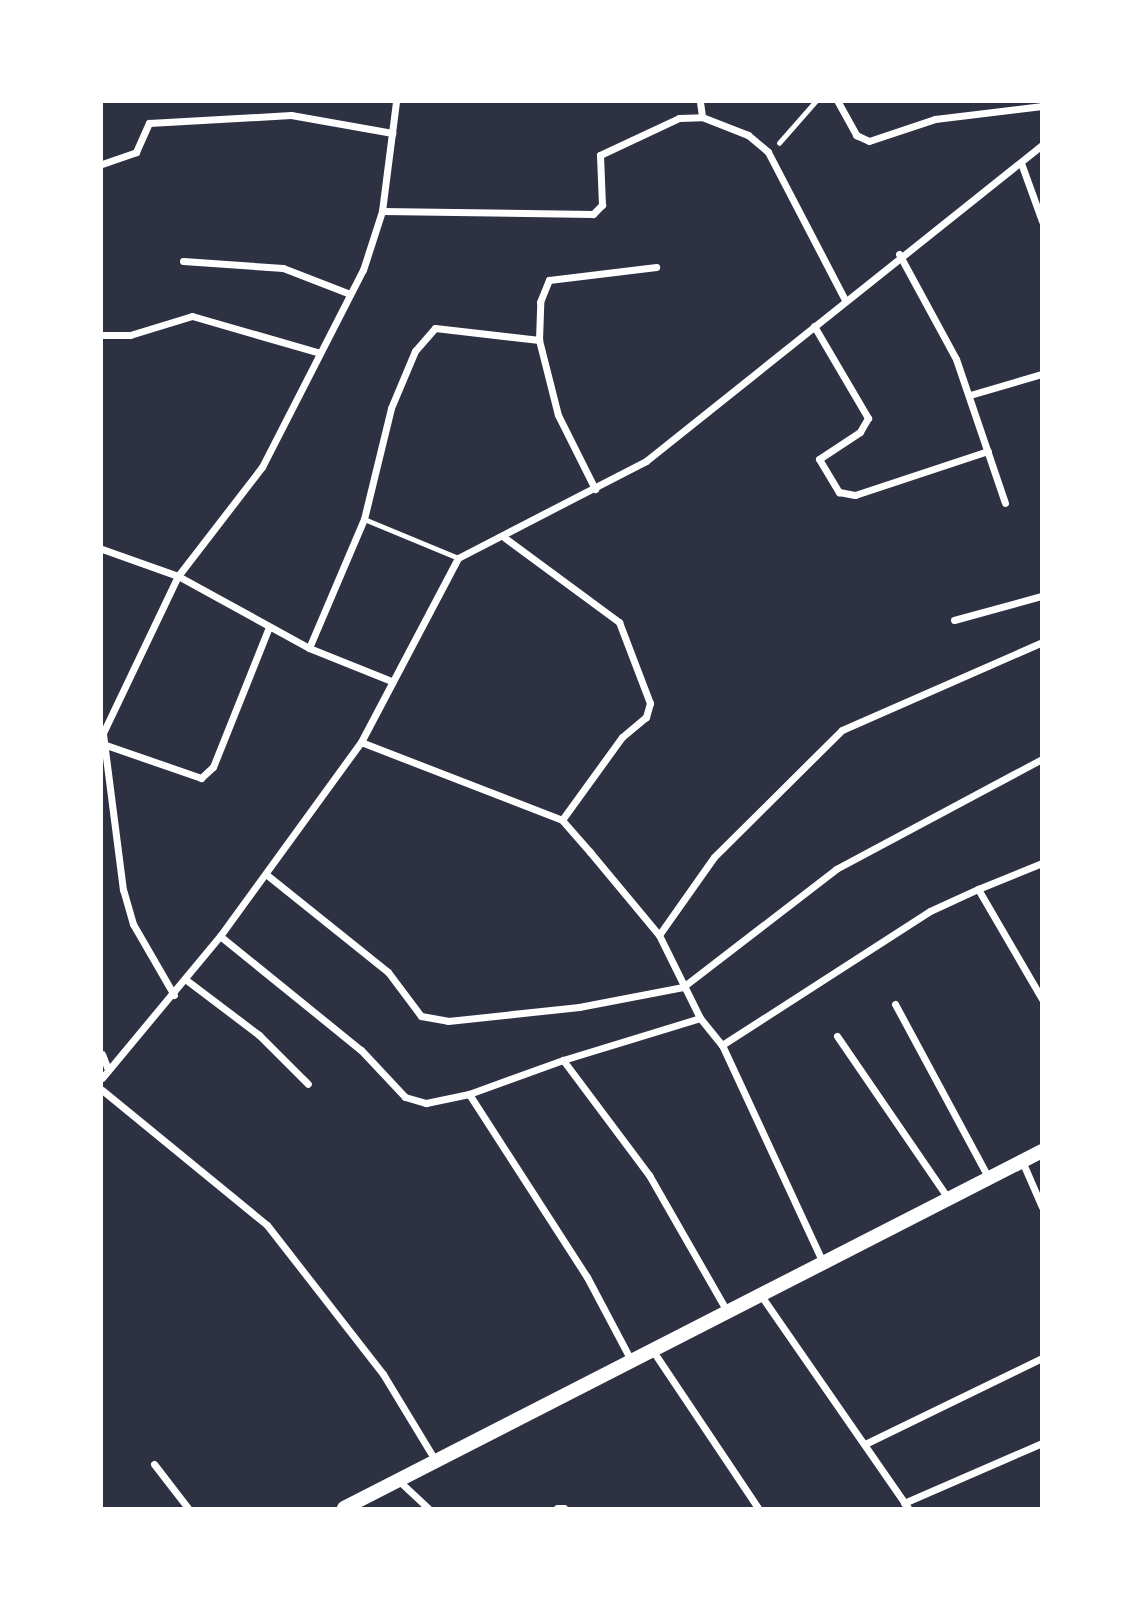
<!DOCTYPE html>
<html>
<head>
<meta charset="utf-8">
<style>
  body { margin:0 }
  #map { position:relative; width:1143px; height:1610px; overflow:hidden; background:#2d3142; font-family:"Roboto Condensed",sans-serif }
  div>[style] { position:absolute }
  .path>* { height:4.5px; margin:-2.25px; padding:0 2.25px; transform-origin:2.25px; border-radius:2.25px; background:#fff }
  .service>* { height:5px; margin:-2.5px; padding:0 2.5px; transform-origin:2.5px; border-radius:2.5px; background:#fff }
  .minor>* { height:7px; margin:-3.5px; padding:0 3.5px; transform-origin:3.5px; border-radius:3.5px; background:#fff }
  .secondary>* { height:14px; margin:-7px; padding:0 7px; transform-origin:7px; border-radius:7px; background:#fff }
  span { translate:-50% -50%; white-space:nowrap; text-align:center; line-height:1.15; -webkit-text-stroke:7px #fff; paint-order:stroke }
  .frame { position:absolute; inset:0; border:103px solid #fff; pointer-events:none }
</style>
</head>
<body>
<div id="map">
  <div class="path">
    <div style="left:779px;top:143px;width:55px;rotate:-48.7deg"></div>
  </div>
  <div class="service">
    <div style="left:364px;top:519px;width:102px;rotate:22.5deg"></div>
  </div>
  <div class="minor">
    <div style="left:700px;top:102px;width:15px;rotate:82deg"></div>
    <div style="left:838px;top:102px;width:38px;rotate:61deg"></div>
    <div style="left:856px;top:135px;width:14px;rotate:25deg"></div>
    <div style="left:869px;top:141px;width:70px;rotate:-18.4deg"></div>
    <div style="left:935px;top:119px;width:108px;rotate:-6.9deg"></div>
    <div style="left:1021px;top:163px;width:62px;rotate:70.1deg"></div>
    <div style="left:102px;top:164px;width:36px;rotate:-19deg"></div>
    <div style="left:136px;top:152px;width:32px;rotate:-66deg"></div>
    <div style="left:149px;top:123px;width:142px;rotate:-3.2deg"></div>
    <div style="left:291px;top:115px;width:103px;rotate:10.1deg"></div>
    <div style="left:382px;top:211px;width:211px;rotate:0.8deg"></div>
    <div style="left:593px;top:214px;width:13px;rotate:-45deg"></div>
    <div style="left:602px;top:205px;width:50px;rotate:-92.3deg"></div>
    <div style="left:600px;top:155px;width:87px;rotate:-25.1deg"></div>
    <div style="left:679px;top:118px;width:23px;rotate:-2deg"></div>
    <div style="left:702px;top:117px;width:49px;rotate:21.4deg"></div>
    <div style="left:748px;top:135px;width:26px;rotate:40deg"></div>
    <div style="left:768px;top:152px;width:165px;rotate:62.5deg"></div>
    <div style="left:899px;top:254px;width:119px;rotate:61.5deg"></div>
    <div style="left:956px;top:359px;width:152px;rotate:71.2deg"></div>
    <div style="left:183px;top:261px;width:100px;rotate:4deg"></div>
    <div style="left:283px;top:268px;width:72px;rotate:21.2deg"></div>
    <div style="left:814px;top:326px;width:107px;rotate:59.6deg"></div>
    <div style="left:868px;top:418px;width:16px;rotate:120deg"></div>
    <div style="left:860px;top:432px;width:49px;rotate:146.6deg"></div>
    <div style="left:819px;top:459px;width:39px;rotate:59deg"></div>
    <div style="left:839px;top:492px;width:16px;rotate:11deg"></div>
    <div style="left:855px;top:495px;width:140px;rotate:-18.3deg"></div>
    <div style="left:102px;top:335px;width:28px"></div>
    <div style="left:130px;top:335px;width:65px;rotate:-17deg"></div>
    <div style="left:192px;top:316px;width:133px;rotate:16.1deg"></div>
    <div style="left:539px;top:340px;width:38px;rotate:-88deg"></div>
    <div style="left:540px;top:302px;width:24px;rotate:-68deg"></div>
    <div style="left:549px;top:280px;width:108px;rotate:-6.9deg"></div>
    <div style="left:970px;top:395px;width:75px;rotate:-16.3deg"></div>
    <div style="left:505px;top:538px;width:142px;rotate:36.4deg"></div>
    <div style="left:619px;top:622px;width:87px;rotate:69.1deg"></div>
    <div style="left:650px;top:703px;width:15px;rotate:106deg"></div>
    <div style="left:646px;top:717px;width:31px;rotate:140deg"></div>
    <div style="left:622px;top:737px;width:102px;rotate:125.9deg"></div>
    <div style="left:102px;top:549px;width:81px;rotate:19.6deg"></div>
    <div style="left:178px;top:576px;width:149px;rotate:28.8deg"></div>
    <div style="left:309px;top:648px;width:86px;rotate:21.8deg"></div>
    <div style="left:954px;top:620px;width:91px;rotate:-15.3deg"></div>
    <div style="left:309px;top:648px;width:140px;rotate:-66.9deg"></div>
    <div style="left:364px;top:519px;width:114px;rotate:-76.3deg"></div>
    <div style="left:391px;top:408px;width:62px;rotate:-67.2deg"></div>
    <div style="left:415px;top:351px;width:30px;rotate:-49deg"></div>
    <div style="left:435px;top:328px;width:105px;rotate:6.6deg"></div>
    <div style="left:539px;top:340px;width:77px;rotate:75.8deg"></div>
    <div style="left:558px;top:415px;width:83px;rotate:63.4deg"></div>
    <div style="left:361px;top:742px;width:216px;rotate:21.2deg"></div>
    <div style="left:562px;top:820px;width:43px;rotate:48.8deg"></div>
    <div style="left:590px;top:852px;width:108px;rotate:50.3deg"></div>
    <div style="left:659px;top:935px;width:93px;rotate:63.7deg"></div>
    <div style="left:700px;top:1018px;width:35px;rotate:51deg"></div>
    <div style="left:722px;top:1045px;width:240px;rotate:65.1deg"></div>
    <div style="left:103px;top:744px;width:104px;rotate:19.1deg"></div>
    <div style="left:201px;top:778px;width:16px;rotate:-43deg"></div>
    <div style="left:213px;top:767px;width:151px;rotate:-68.2deg"></div>
    <div style="left:1042px;top:863px;width:69px;rotate:157.9deg"></div>
    <div style="left:978px;top:889px;width:127px;rotate:59.8deg"></div>
    <div style="left:267px;top:875px;width:155px;rotate:38.7deg"></div>
    <div style="left:388px;top:972px;width:55px;rotate:53.1deg"></div>
    <div style="left:421px;top:1016px;width:27px;rotate:10deg"></div>
    <div style="left:448px;top:1021px;width:132px;rotate:-6.1deg"></div>
    <div style="left:579px;top:1007px;width:106px;rotate:-10.9deg"></div>
    <div style="left:683px;top:987px;width:193px;rotate:-37.6deg"></div>
    <div style="left:836px;top:869px;width:234px;rotate:-28.1deg"></div>
    <div style="left:659px;top:935px;width:95px;rotate:-54.8deg"></div>
    <div style="left:714px;top:857px;width:180px;rotate:-44.8deg"></div>
    <div style="left:842px;top:730px;width:219px;rotate:-23.7deg"></div>
    <div style="left:220px;top:936px;width:181px;rotate:39deg"></div>
    <div style="left:361px;top:1050px;width:64px;rotate:46.9deg"></div>
    <div style="left:405px;top:1097px;width:22px;rotate:16deg"></div>
    <div style="left:426px;top:1103px;width:44px;rotate:-11.8deg"></div>
    <div style="left:469px;top:1094px;width:218px;rotate:57.2deg"></div>
    <div style="left:587px;top:1277px;width:94px;rotate:62.1deg"></div>
    <div style="left:185px;top:979px;width:93px;rotate:37.1deg"></div>
    <div style="left:259px;top:1035px;width:69px;rotate:45deg"></div>
    <div style="left:174px;top:995px;width:82px;rotate:-120deg"></div>
    <div style="left:133px;top:924px;width:35px;rotate:-106deg"></div>
    <div style="left:123px;top:890px;width:158px;rotate:-97.3deg"></div>
    <div style="left:103px;top:733px;width:174px;rotate:-64.5deg"></div>
    <div style="left:178px;top:576px;width:138px;rotate:-52.4deg"></div>
    <div style="left:262px;top:467px;width:221px;rotate:-62.9deg"></div>
    <div style="left:363px;top:270px;width:62px;rotate:-72.1deg"></div>
    <div style="left:382px;top:211px;width:110px;rotate:-82.7deg"></div>
    <div style="left:895px;top:1004px;width:196px;rotate:61.7deg"></div>
    <div style="left:837px;top:1036px;width:196px;rotate:55.6deg"></div>
    <div style="left:722px;top:1045px;width:247px;rotate:-32.8deg"></div>
    <div style="left:930px;top:911px;width:53px;rotate:-24.6deg"></div>
    <div style="left:102px;top:1054px;width:17px;rotate:69deg"></div>
    <div style="left:563px;top:1060px;width:143px;rotate:-17deg"></div>
    <div style="left:102px;top:1078px;width:185px;rotate:-50.3deg"></div>
    <div style="left:220px;top:936px;width:240px;rotate:-54deg"></div>
    <div style="left:361px;top:742px;width:208px;rotate:-62.2deg"></div>
    <div style="left:458px;top:558px;width:212px;rotate:-27.3deg"></div>
    <div style="left:646px;top:461px;width:507px;rotate:-38.59deg"></div>
    <div style="left:102px;top:1090px;width:213px;rotate:39.3deg"></div>
    <div style="left:267px;top:1225px;width:189px;rotate:52.1deg"></div>
    <div style="left:383px;top:1374px;width:100px;rotate:58.8deg"></div>
    <div style="left:469px;top:1094px;width:100px;rotate:-19.9deg"></div>
    <div style="left:563px;top:1060px;width:144px;rotate:53.2deg"></div>
    <div style="left:649px;top:1175px;width:159px;rotate:60.2deg"></div>
    <div style="left:1022px;top:1161px;width:50px;rotate:66.5deg"></div>
    <div style="left:762px;top:1297px;width:257px;rotate:55.3deg"></div>
    <div style="left:655px;top:1354px;width:185px;rotate:56.2deg"></div>
    <div style="left:865px;top:1444px;width:197px;rotate:-25.9deg"></div>
    <div style="left:154px;top:1464px;width:56px;rotate:52.3deg"></div>
    <div style="left:398px;top:1480px;width:41px;rotate:43deg"></div>
    <div style="left:904px;top:1503px;width:150px;rotate:-23.5deg"></div>
    <div style="left:557px;top:1508px;width:7px"></div>
  </div>
  <div class="secondary">
    <div style="left:344px;top:1508px;width:784px;rotate:-27.09deg"></div>
  </div>
  <div class="frame"></div>
</div>
</body>
</html>
